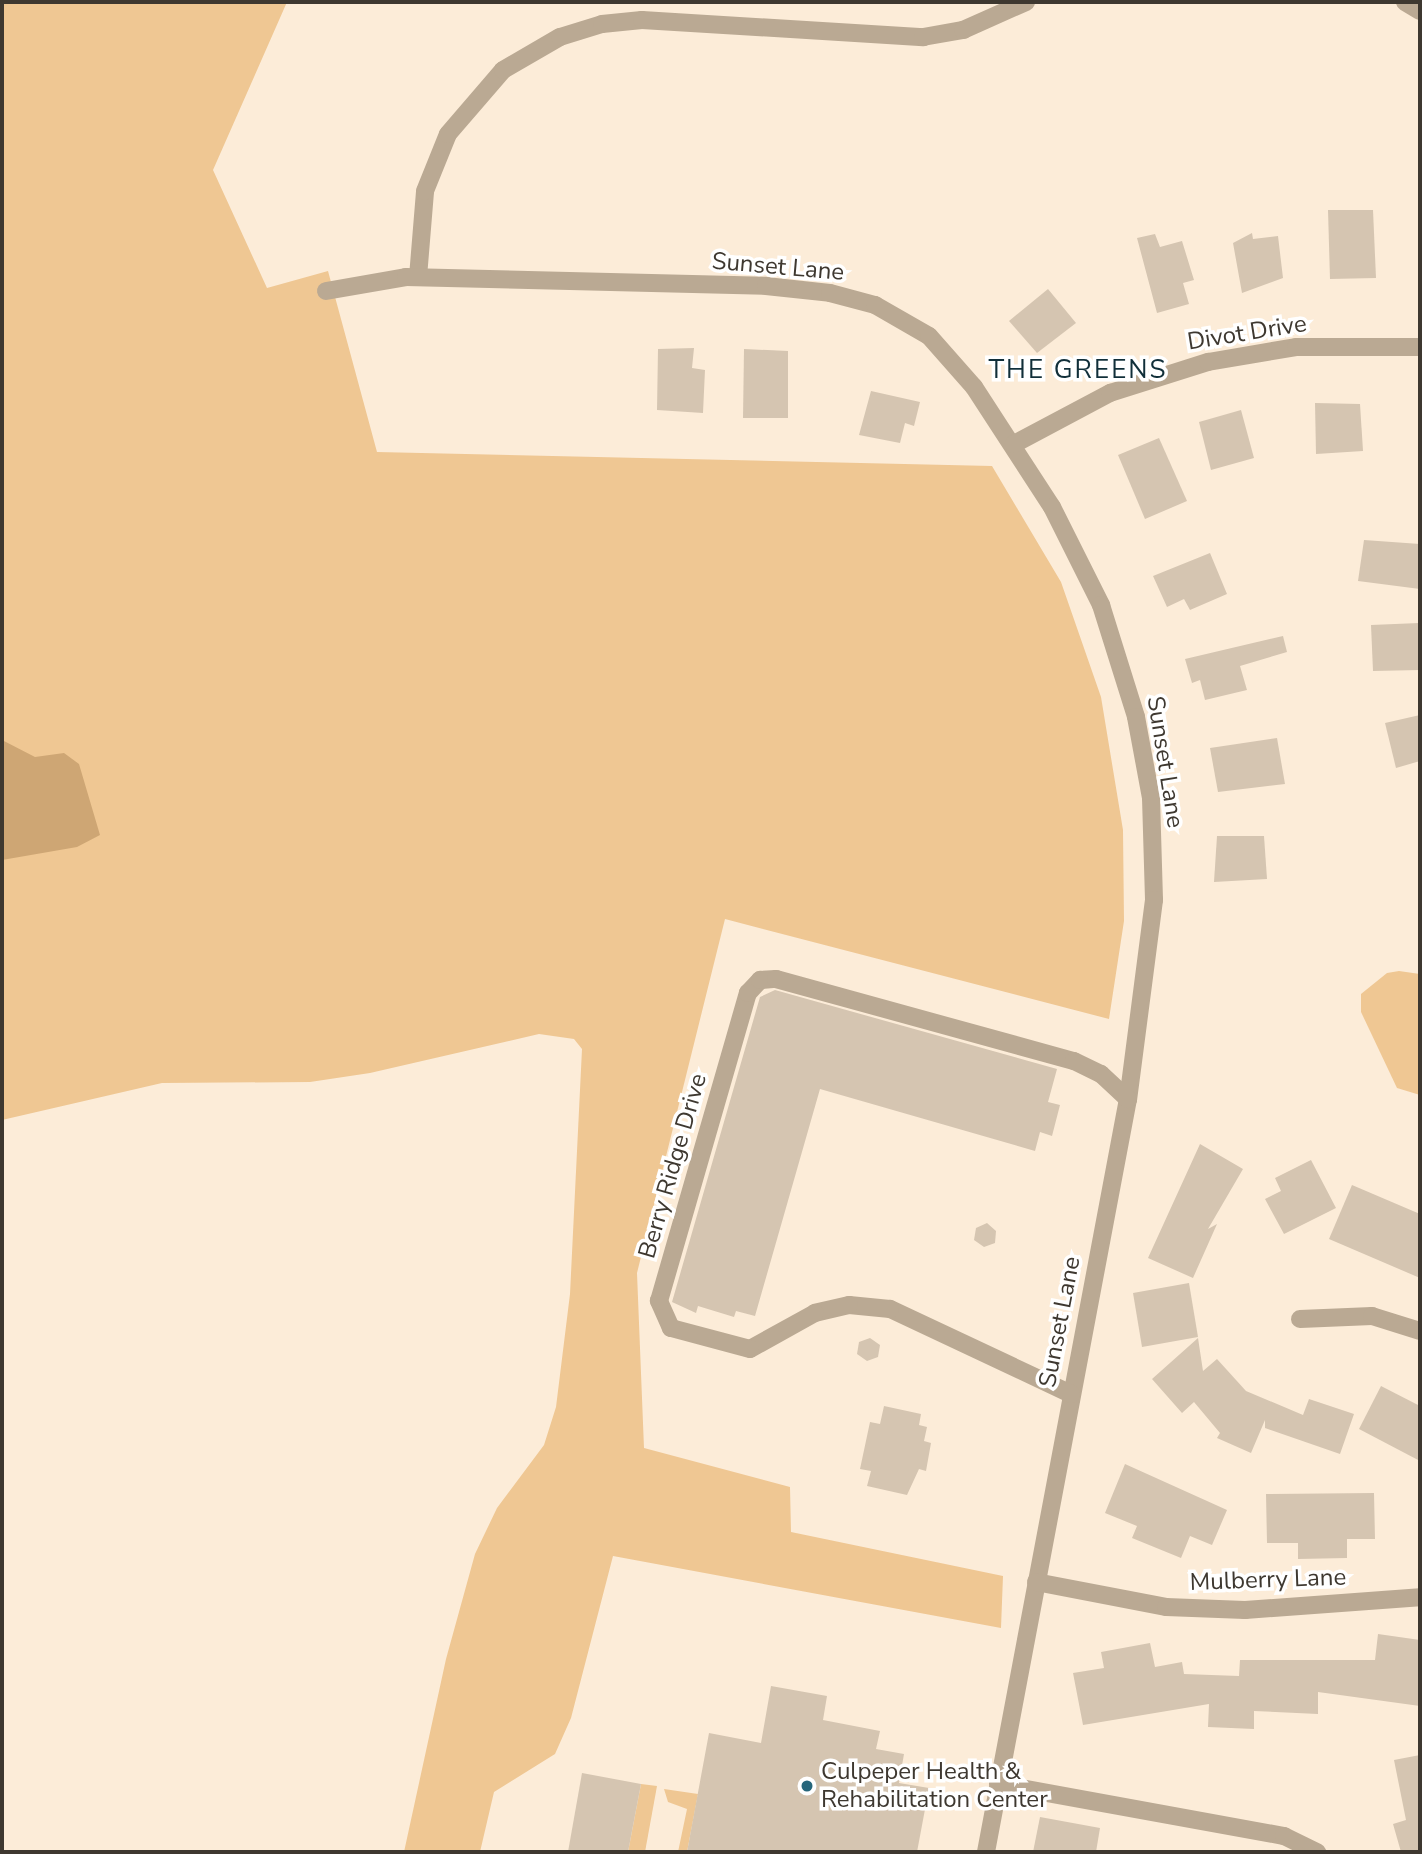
<!DOCTYPE html>
<html>
<head>
<meta charset="utf-8">
<style>
  body { margin:0 }
  #map { position:relative; width:1422px; height:1854px; overflow:hidden; background:#fcecd8; font-family:"Nunito Sans",sans-serif }
  div>[style] { position:absolute }
  .green>* { inset:0; background:#efc793 }
  .water>* { inset:0; background:#cea674 }
  .building>* { inset:0; background:#d5c5b1 }
  .minor>* { height:18px; margin:-9px; padding:0 9px; transform-origin:9px; border-radius:9px; background:#baa993 }
  .dots>* { width:19px; height:19px; translate:-50% -50%; box-sizing:border-box; border:4px solid #fff; border-radius:50% }
  span { translate:-50% -50%; white-space:nowrap; text-align:center; line-height:1.15; -webkit-text-stroke:7px #fff; paint-order:stroke }
  .street-label { font-size:24px; color:#3e3830 }
  .poi-label { font-size:24px; color:#3e3830 }
  .left { translate:0 -50%; text-align:left }
  .neighbourhood-label { font-size:26px; color:#112f39; letter-spacing:2px }
  .frame { position:absolute; inset:0; border:4px solid #3e3830; pointer-events:none }
</style>
</head>
<body>
<div id="map">
  <div class="green">
    <div style="clip-path:polygon(2px 2px,287px 2px,213px 170px,267px 288px,328px 271px,377px 452px,992px 466px,1061px 582px,1101px 697px,1123px 830px,1124px 921px,1109px 1019px,725px 919px,637px 1273px,644px 1448px,790px 1487px,791px 1532px,1003px 1576px,1001px 1628px,613px 1556px,571px 1718px,555px 1754px,494px 1792px,480px 1852px,404px 1852px,446px 1659px,475px 1554px,497px 1508px,544px 1445px,556px 1407px,570px 1294px,582px 1049px,574px 1039px,539px 1034px,370px 1073px,310px 1082px,162px 1083px,2px 1120px)"></div>
    <div style="clip-path:polygon(1399px 971px,1420px 974px,1420px 1095px,1397px 1088px,1361px 1012px,1361px 994px,1387px 973px)"></div>
    <div style="clip-path:polygon(641px 1784px,657px 1786px,645px 1852px,628px 1852px)"></div>
    <div style="clip-path:polygon(664px 1789px,698px 1794px,687px 1852px,678px 1852px,687px 1809px,668px 1802px)"></div>
  </div>
  <div class="water">
    <div style="clip-path:polygon(2px 740px,35px 757px,64px 753px,79px 764px,100px 835px,77px 847px,2px 860px)"></div>
  </div>
  <div class="building">
    <div style="clip-path:polygon(1328px 210px,1373px 210px,1376px 278px,1330px 279px)"></div>
    <div style="clip-path:polygon(1252px 233px,1253px 239px,1278px 236px,1283px 278px,1242px 293px,1233px 243px)"></div>
    <div style="clip-path:polygon(1155px 234px,1160px 247px,1182px 241px,1194px 280px,1183px 283px,1189px 304px,1157px 313px,1137px 238px)"></div>
    <div style="clip-path:polygon(1048px 289px,1076px 323px,1037px 353px,1009px 321px)"></div>
    <div style="clip-path:polygon(694px 348px,692px 368px,705px 370px,703px 413px,657px 410px,658px 349px)"></div>
    <div style="clip-path:polygon(744px 349px,788px 351px,788px 418px,743px 418px)"></div>
    <div style="clip-path:polygon(871px 391px,920px 402px,914px 426px,905px 423px,900px 443px,859px 435px)"></div>
    <div style="clip-path:polygon(1315px 403px,1360px 404px,1363px 451px,1316px 454px)"></div>
    <div style="clip-path:polygon(1241px 410px,1254px 458px,1211px 470px,1199px 422px)"></div>
    <div style="clip-path:polygon(1159px 438px,1187px 501px,1145px 519px,1118px 455px)"></div>
    <div style="clip-path:polygon(1364px 540px,1420px 544px,1420px 589px,1358px 581px)"></div>
    <div style="clip-path:polygon(1210px 553px,1227px 594px,1190px 610px,1184px 599px,1167px 607px,1153px 576px)"></div>
    <div style="clip-path:polygon(1419px 623px,1420px 670px,1373px 671px,1371px 625px)"></div>
    <div style="clip-path:polygon(1283px 636px,1287px 652px,1240px 666px,1247px 690px,1205px 700px,1200px 680px,1192px 683px,1185px 659px)"></div>
    <div style="clip-path:polygon(1420px 715px,1420px 761px,1396px 768px,1385px 723px)"></div>
    <div style="clip-path:polygon(1277px 738px,1285px 784px,1218px 792px,1210px 748px)"></div>
    <div style="clip-path:polygon(1217px 836px,1264px 836px,1267px 879px,1214px 882px)"></div>
    <div style="clip-path:polygon(775px 990px,1057px 1069px,1048px 1102px,1060px 1105px,1052px 1136px,1040px 1132px,1035px 1151px,820px 1089px,755px 1316px,736px 1311px,734px 1317px,698px 1306px,696px 1313px,672px 1302px,760px 997px)"></div>
    <div style="clip-path:polygon(1200px 1144px,1243px 1169px,1208px 1229px,1217px 1224px,1193px 1278px,1148px 1258px)"></div>
    <div style="clip-path:polygon(1311px 1160px,1336px 1208px,1284px 1234px,1265px 1199px,1281px 1191px,1275px 1178px)"></div>
    <div style="clip-path:polygon(1352px 1185px,1420px 1214px,1420px 1278px,1329px 1239px)"></div>
    <div style="clip-path:polygon(987px 1223px,996px 1231px,995px 1243px,984px 1247px,974px 1240px,976px 1228px)"></div>
    <div style="clip-path:polygon(1189px 1283px,1198px 1337px,1142px 1347px,1133px 1293px)"></div>
    <div style="clip-path:polygon(870px 1338px,880px 1345px,878px 1357px,867px 1361px,857px 1354px,859px 1342px)"></div>
    <div style="clip-path:polygon(1198px 1338px,1203px 1371px,1217px 1359px,1246px 1391px,1303px 1415px,1309px 1399px,1354px 1414px,1340px 1454px,1265px 1428px,1265px 1420px,1251px 1453px,1217px 1438px,1220px 1433px,1194px 1402px,1182px 1413px,1152px 1379px)"></div>
    <div style="clip-path:polygon(1381px 1386px,1420px 1406px,1420px 1461px,1359px 1429px)"></div>
    <div style="clip-path:polygon(884px 1406px,921px 1414px,919px 1425px,927px 1427px,924px 1441px,931px 1443px,926px 1471px,919px 1469px,907px 1495px,867px 1486px,871px 1471px,860px 1469px,870px 1422px,880px 1424px)"></div>
    <div style="clip-path:polygon(1125px 1464px,1227px 1510px,1212px 1545px,1190px 1536px,1181px 1558px,1132px 1538px,1137px 1526px,1105px 1513px)"></div>
    <div style="clip-path:polygon(1374px 1493px,1375px 1539px,1347px 1539px,1347px 1558px,1298px 1559px,1298px 1543px,1267px 1543px,1266px 1494px)"></div>
    <div style="clip-path:polygon(1378px 1634px,1420px 1640px,1420px 1706px,1318px 1692px,1318px 1714px,1254px 1711px,1254px 1729px,1208px 1727px,1209px 1704px,1083px 1725px,1073px 1673px,1104px 1668px,1101px 1652px,1150px 1643px,1155px 1667px,1182px 1662px,1184px 1674px,1239px 1676px,1240px 1660px,1375px 1660px)"></div>
    <div style="clip-path:polygon(771px 1686px,827px 1696px,823px 1720px,880px 1731px,876px 1749px,904px 1754px,899px 1783px,929px 1788px,917px 1852px,687px 1852px,709px 1733px,761px 1743px)"></div>
    <div style="clip-path:polygon(1420px 1755px,1420px 1852px,1401px 1852px,1393px 1824px,1406px 1820px,1394px 1760px)"></div>
    <div style="clip-path:polygon(582px 1773px,641px 1784px,628px 1852px,568px 1852px)"></div>
    <div style="clip-path:polygon(1040px 1817px,1100px 1828px,1096px 1852px,1033px 1852px)"></div>
  </div>
  <div class="minor">
    <div style="left:1405px;top:2px;width:17px;rotate:31deg"></div>
    <div style="left:418px;top:277px;width:86px;rotate:-85.3deg"></div>
    <div style="left:425px;top:191px;width:61px;rotate:-68deg"></div>
    <div style="left:448px;top:134px;width:84px;rotate:-49.3deg"></div>
    <div style="left:503px;top:70px;width:66px;rotate:-30.1deg"></div>
    <div style="left:560px;top:37px;width:44px;rotate:-17.2deg"></div>
    <div style="left:602px;top:24px;width:40px;rotate:-5.7deg"></div>
    <div style="left:642px;top:20px;width:282px;rotate:3.5deg"></div>
    <div style="left:923px;top:37px;width:41px;rotate:-9.9deg"></div>
    <div style="left:963px;top:30px;width:69px;rotate:-24deg"></div>
    <div style="left:326px;top:291px;width:81px;rotate:-9.9deg"></div>
    <div style="left:406px;top:277px;width:360px;rotate:1.4deg"></div>
    <div style="left:766px;top:286px;width:64px;rotate:6.2deg"></div>
    <div style="left:830px;top:293px;width:47px;rotate:14.9deg"></div>
    <div style="left:875px;top:305px;width:62px;rotate:29.9deg"></div>
    <div style="left:929px;top:336px;width:68px;rotate:48.6deg"></div>
    <div style="left:974px;top:387px;width:143px;rotate:57deg"></div>
    <div style="left:1052px;top:507px;width:110px;rotate:63.4deg"></div>
    <div style="left:1101px;top:605px;width:117px;rotate:72.6deg"></div>
    <div style="left:1136px;top:717px;width:82px;rotate:79.5deg"></div>
    <div style="left:1151px;top:798px;width:102px;rotate:88.3deg"></div>
    <div style="left:1154px;top:900px;width:201px;rotate:97.4deg"></div>
    <div style="left:1128px;top:1099px;width:766px;rotate:100.68deg"></div>
    <div style="left:1014px;top:444px;width:109px;rotate:-28deg"></div>
    <div style="left:1110px;top:393px;width:103px;rotate:-17.6deg"></div>
    <div style="left:1208px;top:362px;width:89px;rotate:-9.7deg"></div>
    <div style="left:1296px;top:347px;width:124px"></div>
    <div style="left:1300px;top:1319px;width:72px;rotate:-2.4deg"></div>
    <div style="left:1372px;top:1316px;width:50px;rotate:17.4deg"></div>
    <div style="left:1071px;top:1394px;width:200px;rotate:-154.8deg"></div>
    <div style="left:890px;top:1309px;width:41px;rotate:-174.4deg"></div>
    <div style="left:849px;top:1305px;width:35px;rotate:167deg"></div>
    <div style="left:815px;top:1313px;width:74px;rotate:151deg"></div>
    <div style="left:750px;top:1349px;width:82px;rotate:-165.1deg"></div>
    <div style="left:671px;top:1328px;width:30px;rotate:-114deg"></div>
    <div style="left:659px;top:1301px;width:321px;rotate:-73.9deg"></div>
    <div style="left:748px;top:993px;width:18px;rotate:-47deg"></div>
    <div style="left:760px;top:980px;width:16px;rotate:-4deg"></div>
    <div style="left:776px;top:979px;width:309px;rotate:15.4deg"></div>
    <div style="left:1074px;top:1061px;width:30px;rotate:26deg"></div>
    <div style="left:1101px;top:1074px;width:37px;rotate:43deg"></div>
    <div style="left:1036px;top:1582px;width:132px;rotate:10.9deg"></div>
    <div style="left:1166px;top:1607px;width:79px;rotate:2.2deg"></div>
    <div style="left:1245px;top:1610px;width:175px;rotate:-4.2deg"></div>
    <div style="left:998px;top:1784px;width:291px;rotate:10.3deg"></div>
    <div style="left:1284px;top:1836px;width:37px;rotate:26deg"></div>
  </div>
  <div class="dots">
    <div style="left:807px;top:1786px;background:#26667b"></div>
  </div>
  <div class="street-label">
    <span style="left:778px;top:267px;rotate:5deg">Sunset Lane</span>
    <span style="left:1247px;top:333px;rotate:-9deg">Divot Drive</span>
    <span style="left:1165px;top:762px;rotate:81deg">Sunset Lane</span>
    <span style="left:673px;top:1166px;rotate:-74deg">Berry Ridge Drive</span>
    <span style="left:1060px;top:1322px;rotate:-79deg">Sunset Lane</span>
    <span style="left:1268px;top:1580px;rotate:-2deg">Mulberry Lane</span>
  </div>
  <div class="poi-label">
    <span class="left" style="left:821px;top:1786px">Culpeper Health &amp;<br>Rehabilitation Center</span>
  </div>
  <div class="neighbourhood-label">
    <span style="left:1078px;top:370px">THE GREENS</span>
  </div>
  <div class="frame"></div>
</div>
</body>
</html>
